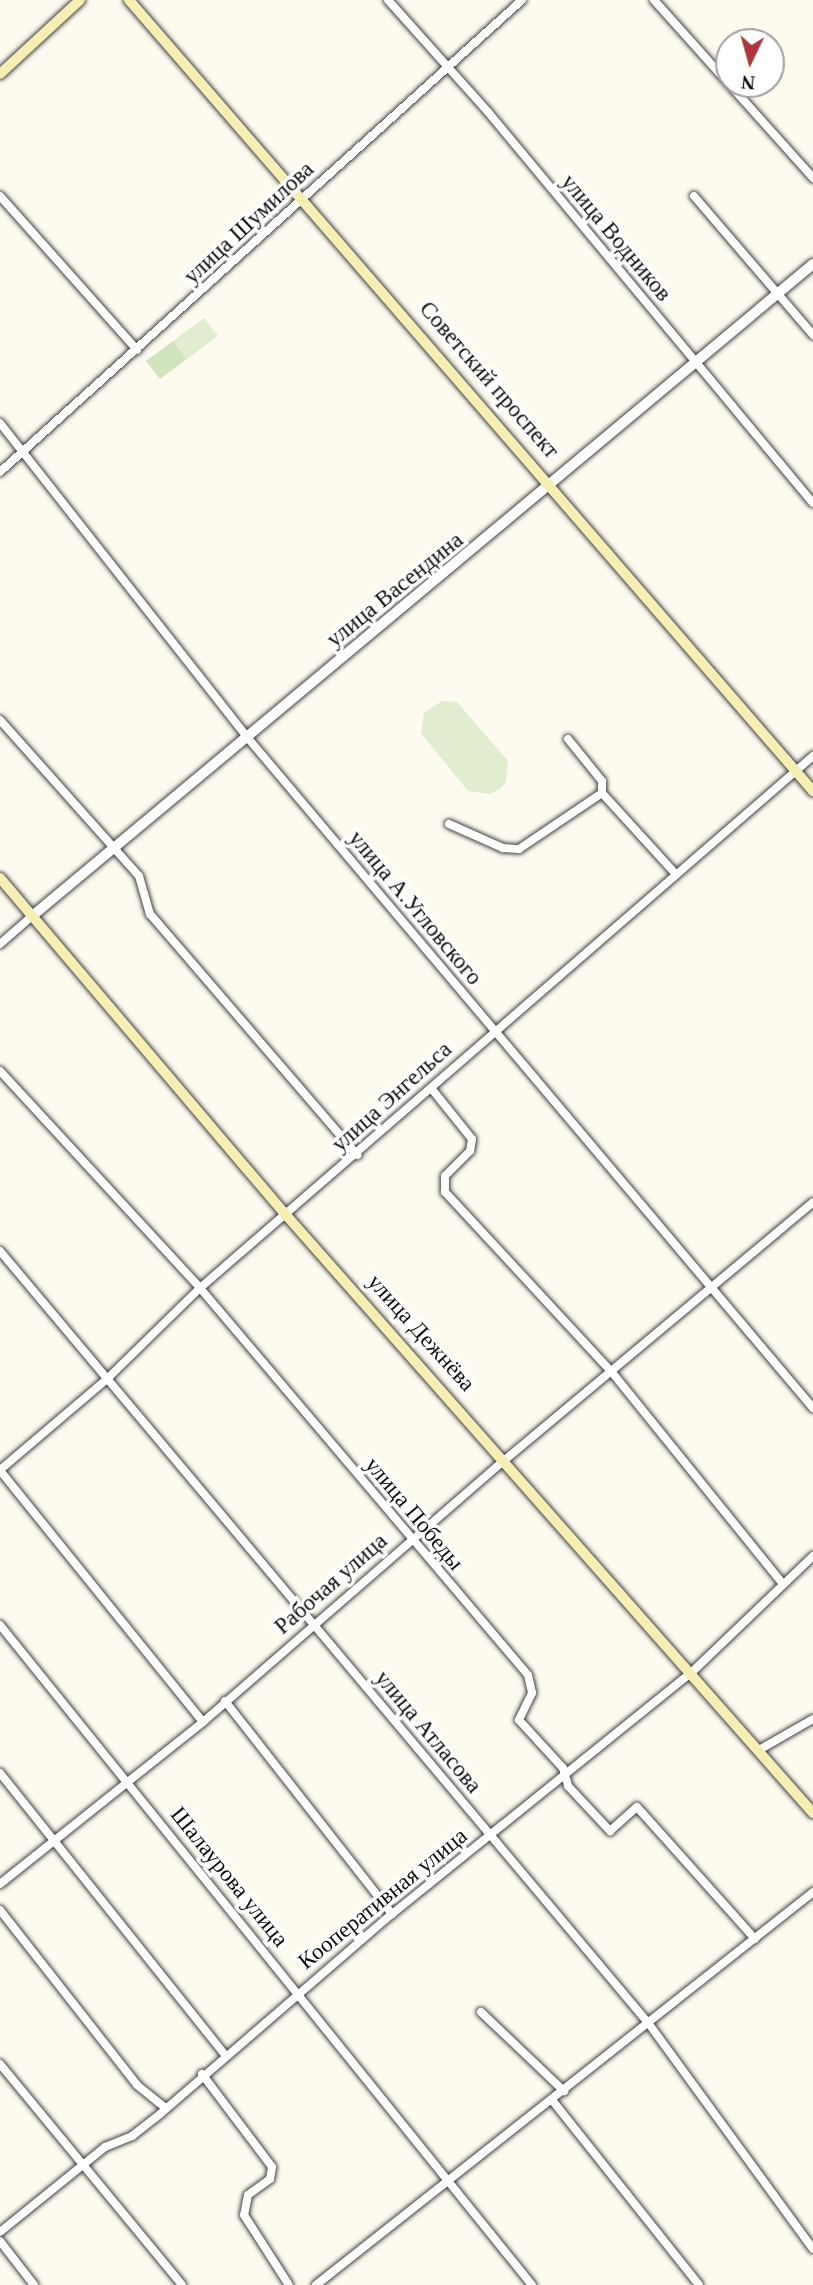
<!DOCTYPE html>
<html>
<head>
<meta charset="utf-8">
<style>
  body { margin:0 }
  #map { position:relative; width:813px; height:2285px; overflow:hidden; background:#fdfbf0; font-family:Georgia,serif }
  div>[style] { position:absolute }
  .green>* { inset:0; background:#d2e4bd }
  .pitch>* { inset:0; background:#e2ecce }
  .roads { filter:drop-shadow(0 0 2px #414141) drop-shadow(0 0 2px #414141) }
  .minor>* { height:8px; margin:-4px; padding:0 4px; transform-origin:4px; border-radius:4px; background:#fff }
  .tertiary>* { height:10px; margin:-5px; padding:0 5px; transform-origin:5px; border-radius:5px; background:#fff }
  .secondary>* { height:10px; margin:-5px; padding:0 5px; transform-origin:5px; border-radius:5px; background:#f6eeb3 }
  span { translate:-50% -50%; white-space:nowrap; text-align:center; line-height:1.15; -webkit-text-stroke:7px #fff; paint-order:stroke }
  .street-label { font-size:23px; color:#0e0e0e }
  .north { position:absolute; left:715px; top:28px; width:70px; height:70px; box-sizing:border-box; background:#fff; border:2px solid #9f9f9f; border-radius:50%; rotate:185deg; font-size:19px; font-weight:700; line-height:28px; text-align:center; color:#0e0e0e }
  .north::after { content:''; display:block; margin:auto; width:24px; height:32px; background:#ae363d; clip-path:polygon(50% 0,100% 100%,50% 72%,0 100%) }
</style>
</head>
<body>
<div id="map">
  <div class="green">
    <div style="clip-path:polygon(173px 341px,187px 359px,160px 379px,146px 361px)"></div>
  </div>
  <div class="pitch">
    <div style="clip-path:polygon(204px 318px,218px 336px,187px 359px,173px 341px)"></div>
    <div style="clip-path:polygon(442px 701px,457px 702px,508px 761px,506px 782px,500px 789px,490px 794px,468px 791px,421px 733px,424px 713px)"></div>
  </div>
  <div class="roads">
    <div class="minor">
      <div style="left:388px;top:0;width:150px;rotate:48.2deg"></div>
      <div style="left:488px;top:112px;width:508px;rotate:50.27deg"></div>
      <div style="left:654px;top:0;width:239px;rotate:48.2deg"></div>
      <div style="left:0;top:196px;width:206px;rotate:48.3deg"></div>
      <div style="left:694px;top:196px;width:183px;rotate:49.4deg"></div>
      <div style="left:0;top:423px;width:400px;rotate:51.8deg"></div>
      <div style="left:247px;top:737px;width:878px;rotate:49.85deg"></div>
      <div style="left:0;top:472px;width:704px;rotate:-42.12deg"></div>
      <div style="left:0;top:720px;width:209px;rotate:48.3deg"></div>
      <div style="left:139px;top:876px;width:40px;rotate:74deg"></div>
      <div style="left:150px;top:914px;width:318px;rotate:49.3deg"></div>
      <div style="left:568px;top:739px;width:54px;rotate:51deg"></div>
      <div style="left:602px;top:781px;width:12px;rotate:90deg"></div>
      <div style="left:602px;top:793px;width:107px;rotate:47.7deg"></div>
      <div style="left:449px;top:824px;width:59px;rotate:24deg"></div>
      <div style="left:503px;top:848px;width:16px;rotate:4deg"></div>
      <div style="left:519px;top:849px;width:100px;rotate:-34deg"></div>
      <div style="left:0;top:944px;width:41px;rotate:-41.1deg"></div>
      <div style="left:0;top:1071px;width:295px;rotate:47.3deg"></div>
      <div style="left:200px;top:1288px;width:507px;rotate:49.72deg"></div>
      <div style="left:528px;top:1675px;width:18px;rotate:77deg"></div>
      <div style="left:532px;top:1693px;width:30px;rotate:116deg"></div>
      <div style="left:519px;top:1720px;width:65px;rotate:47.5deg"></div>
      <div style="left:563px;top:1768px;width:19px;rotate:74deg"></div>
      <div style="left:568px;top:1786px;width:62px;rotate:47deg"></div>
      <div style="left:610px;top:1831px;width:36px;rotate:-42deg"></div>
      <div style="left:637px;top:1807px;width:177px;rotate:48.2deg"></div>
      <div style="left:431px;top:1088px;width:65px;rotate:51.2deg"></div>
      <div style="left:472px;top:1139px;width:12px;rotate:99deg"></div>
      <div style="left:470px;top:1151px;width:35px;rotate:135deg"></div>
      <div style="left:445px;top:1176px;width:16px;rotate:90deg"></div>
      <div style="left:445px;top:1192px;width:244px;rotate:47.2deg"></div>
      <div style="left:611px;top:1371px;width:274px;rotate:51.1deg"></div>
      <div style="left:0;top:1251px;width:1009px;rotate:49.98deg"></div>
      <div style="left:649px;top:2024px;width:278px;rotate:53.9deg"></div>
      <div style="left:0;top:1625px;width:848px;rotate:51.13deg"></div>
      <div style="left:225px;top:1701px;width:271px;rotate:51.9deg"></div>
      <div style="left:203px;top:1722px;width:324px;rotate:-128.9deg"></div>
      <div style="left:0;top:1470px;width:142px;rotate:-40.4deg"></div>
      <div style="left:108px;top:1378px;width:129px;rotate:-44.4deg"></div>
      <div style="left:200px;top:1288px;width:812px;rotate:-40.95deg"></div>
      <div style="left:759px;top:1750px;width:62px;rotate:-29.9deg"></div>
      <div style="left:0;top:1773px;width:361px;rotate:51.4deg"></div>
      <div style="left:0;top:1884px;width:260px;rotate:-38.6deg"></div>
      <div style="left:203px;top:1722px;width:401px;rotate:-41deg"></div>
      <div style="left:506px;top:1459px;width:400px;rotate:-39.9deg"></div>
      <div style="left:0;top:1910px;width:222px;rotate:51.9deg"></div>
      <div style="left:137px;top:2085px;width:36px;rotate:39deg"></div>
      <div style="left:481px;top:2012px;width:115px;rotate:43.6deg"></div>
      <div style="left:0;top:2064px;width:286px;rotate:50.5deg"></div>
      <div style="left:202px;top:2074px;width:116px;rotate:53deg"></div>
      <div style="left:272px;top:2167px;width:12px;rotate:99deg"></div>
      <div style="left:270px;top:2179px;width:27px;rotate:144deg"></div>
      <div style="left:248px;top:2195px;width:20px;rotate:101deg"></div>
      <div style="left:244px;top:2215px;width:83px;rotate:57.3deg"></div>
      <div style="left:552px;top:2100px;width:236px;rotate:51.5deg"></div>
      <div style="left:0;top:2232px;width:135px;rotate:-39deg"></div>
      <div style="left:105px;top:2147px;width:29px;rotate:-22deg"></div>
      <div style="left:132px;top:2136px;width:36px;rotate:-38deg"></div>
      <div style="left:160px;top:2114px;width:306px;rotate:-40.8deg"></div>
      <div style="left:392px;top:1914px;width:384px;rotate:-38.9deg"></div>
      <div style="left:691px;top:1673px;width:169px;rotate:-43.8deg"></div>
      <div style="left:0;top:2241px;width:56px;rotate:52.3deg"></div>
      <div style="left:316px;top:2285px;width:634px;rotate:-38.33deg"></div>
    </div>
    <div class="tertiary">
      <div style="left:31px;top:917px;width:1019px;rotate:-39.86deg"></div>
    </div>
    <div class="secondary">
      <div style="left:129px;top:0;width:1046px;rotate:49.15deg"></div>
      <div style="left:0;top:74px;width:109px;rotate:-42.8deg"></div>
      <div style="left:0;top:878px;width:442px;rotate:49.7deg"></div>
      <div style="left:286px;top:1215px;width:797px;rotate:48.61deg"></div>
    </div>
  </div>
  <div class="street-label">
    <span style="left:249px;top:223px;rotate:-43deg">улица Шумилова</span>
    <span style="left:616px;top:238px;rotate:50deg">улица Водников</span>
    <span style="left:489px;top:380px;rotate:49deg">Советский проспект</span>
    <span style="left:395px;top:590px;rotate:-39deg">улица Васендина</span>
    <span style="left:415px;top:908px;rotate:50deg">улица А.Угловского</span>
    <span style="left:392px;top:1097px;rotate:-42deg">улица Энгельса</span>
    <span style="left:421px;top:1333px;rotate:48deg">улица Дежнёва</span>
    <span style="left:414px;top:1514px;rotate:50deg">улица Победы</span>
    <span style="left:331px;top:1584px;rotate:-41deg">Рабочая улица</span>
    <span style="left:428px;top:1732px;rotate:50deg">улица Атласова</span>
    <span style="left:229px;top:1877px;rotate:51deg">Шалаурова улица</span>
    <span style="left:383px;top:1899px;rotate:-39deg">Кооперативная улица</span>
  </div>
  <div class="north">N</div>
</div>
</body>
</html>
